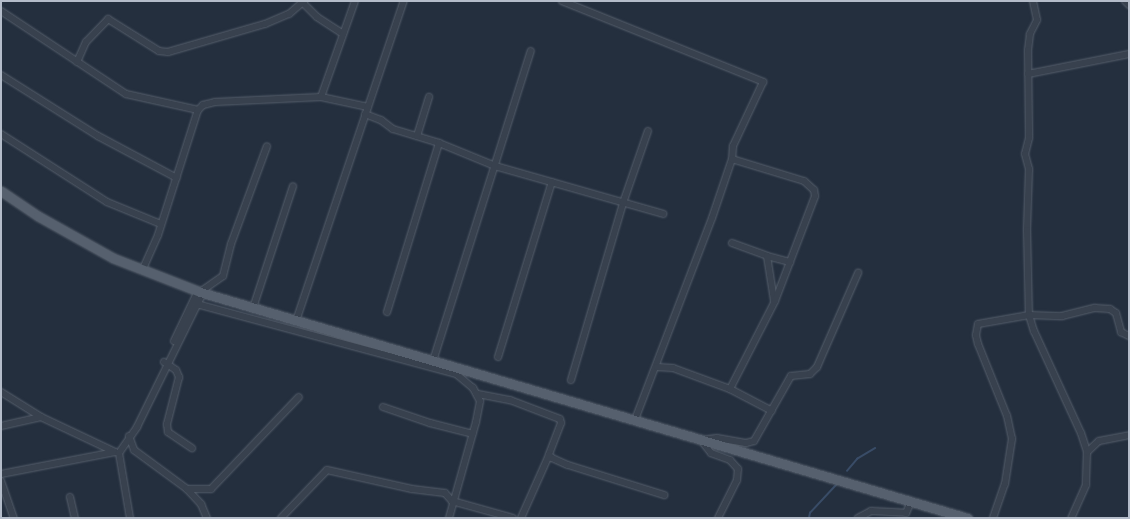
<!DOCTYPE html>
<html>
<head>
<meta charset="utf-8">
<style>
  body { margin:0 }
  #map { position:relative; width:1130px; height:519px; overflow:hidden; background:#242f3e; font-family:"Exo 2",sans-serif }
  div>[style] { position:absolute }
  .stream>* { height:1.5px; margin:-0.75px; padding:0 0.75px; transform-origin:0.75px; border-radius:0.75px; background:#394c67 }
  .roads { filter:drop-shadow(0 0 1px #565f6c) drop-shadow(0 0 1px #565f6c) }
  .minor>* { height:6px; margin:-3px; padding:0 3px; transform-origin:3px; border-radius:3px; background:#38414e }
  .primary>* { height:9px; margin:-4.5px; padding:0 4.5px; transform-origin:4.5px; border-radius:4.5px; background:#56606e }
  span { translate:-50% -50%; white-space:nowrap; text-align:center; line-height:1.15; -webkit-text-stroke:3px #1d2633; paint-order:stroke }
  .frame { position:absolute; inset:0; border:2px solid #b4bcc9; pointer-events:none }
</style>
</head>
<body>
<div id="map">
  <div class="stream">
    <div style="left:847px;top:471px;width:16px;rotate:-50deg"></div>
    <div style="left:857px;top:459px;width:21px;rotate:-31deg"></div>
    <div style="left:809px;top:518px;width:5px;rotate:-79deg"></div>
    <div style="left:810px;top:513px;width:38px;rotate:-47deg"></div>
  </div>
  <div class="roads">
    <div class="minor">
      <div style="left:562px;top:1px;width:217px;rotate:21.9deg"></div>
      <div style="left:763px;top:82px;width:71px;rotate:115.1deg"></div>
      <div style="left:733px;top:146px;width:13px;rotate:94deg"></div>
      <div style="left:732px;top:159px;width:62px;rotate:108.7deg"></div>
      <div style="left:712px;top:218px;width:216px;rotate:110.9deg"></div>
      <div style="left:1033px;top:1px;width:19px;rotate:78deg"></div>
      <div style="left:1037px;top:20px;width:16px;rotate:117deg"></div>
      <div style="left:1030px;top:34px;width:16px;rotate:97deg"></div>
      <div style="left:1028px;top:50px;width:88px;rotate:89.3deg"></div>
      <div style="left:1029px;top:138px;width:16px;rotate:104deg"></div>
      <div style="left:1025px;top:154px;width:16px;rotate:75deg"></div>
      <div style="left:1029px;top:169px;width:61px;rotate:91.9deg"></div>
      <div style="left:1027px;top:230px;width:85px;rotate:88.7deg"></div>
      <div style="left:1029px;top:315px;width:17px;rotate:73deg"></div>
      <div style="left:1034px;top:331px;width:112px;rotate:65.3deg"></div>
      <div style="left:1081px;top:433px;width:20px;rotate:72deg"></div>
      <div style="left:1087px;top:452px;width:33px;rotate:92deg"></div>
      <div style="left:1086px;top:485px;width:36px;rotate:114deg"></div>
      <div style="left:1125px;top:1px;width:6px;rotate:45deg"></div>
      <div style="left:304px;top:4px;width:18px;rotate:45deg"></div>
      <div style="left:317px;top:17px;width:31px;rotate:33deg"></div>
      <div style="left:1px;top:11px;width:150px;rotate:33.6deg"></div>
      <div style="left:126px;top:94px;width:74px;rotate:12.5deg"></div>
      <div style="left:77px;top:62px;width:22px;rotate:-66deg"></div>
      <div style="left:86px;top:42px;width:32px;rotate:-46deg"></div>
      <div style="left:108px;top:19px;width:60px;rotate:32.1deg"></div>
      <div style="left:159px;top:51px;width:9px;rotate:6deg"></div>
      <div style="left:168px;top:52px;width:101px;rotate:-16.1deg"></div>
      <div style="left:265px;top:24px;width:26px;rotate:-23deg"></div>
      <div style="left:289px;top:14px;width:20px;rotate:-41deg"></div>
      <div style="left:1028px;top:74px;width:103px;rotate:-11.2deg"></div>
      <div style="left:1px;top:75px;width:115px;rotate:32.2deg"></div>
      <div style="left:98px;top:136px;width:89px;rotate:28deg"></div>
      <div style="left:321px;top:97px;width:102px;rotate:-70.5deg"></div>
      <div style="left:365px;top:114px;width:17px;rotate:21deg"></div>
      <div style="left:381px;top:120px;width:15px;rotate:37deg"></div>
      <div style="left:393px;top:129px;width:48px;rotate:16.9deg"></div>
      <div style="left:439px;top:143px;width:61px;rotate:22.3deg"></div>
      <div style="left:495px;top:166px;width:175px;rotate:15.9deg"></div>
      <div style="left:1px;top:134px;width:126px;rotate:32.7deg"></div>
      <div style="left:107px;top:202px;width:58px;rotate:22.2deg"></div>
      <div style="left:417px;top:136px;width:41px;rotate:-72.9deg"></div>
      <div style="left:732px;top:243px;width:37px;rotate:20deg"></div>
      <div style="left:767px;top:256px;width:24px;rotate:15deg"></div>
      <div style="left:767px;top:256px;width:45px;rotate:81deg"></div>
      <div style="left:142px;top:271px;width:39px;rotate:-66deg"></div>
      <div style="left:158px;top:235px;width:131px;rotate:-72.3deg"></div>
      <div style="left:198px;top:110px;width:7px;rotate:-45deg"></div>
      <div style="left:203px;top:105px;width:12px;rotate:-14deg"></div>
      <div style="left:215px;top:102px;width:106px;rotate:-2.7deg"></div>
      <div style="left:321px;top:97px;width:48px;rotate:12deg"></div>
      <div style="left:200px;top:292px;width:28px;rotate:-35deg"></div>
      <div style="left:223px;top:276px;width:33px;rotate:-76deg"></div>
      <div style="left:231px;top:244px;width:104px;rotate:-69.8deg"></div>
      <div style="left:193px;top:303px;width:273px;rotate:15.1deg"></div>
      <div style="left:253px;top:308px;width:128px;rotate:-71.8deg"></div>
      <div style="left:387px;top:312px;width:177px;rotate:-72.9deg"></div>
      <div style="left:296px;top:321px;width:338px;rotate:-71.4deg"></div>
      <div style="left:174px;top:341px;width:55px;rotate:-64.4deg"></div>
      <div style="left:498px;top:357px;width:183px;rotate:-72.9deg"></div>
      <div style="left:433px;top:361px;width:325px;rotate:-72.5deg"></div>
      <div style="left:164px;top:362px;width:14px;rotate:34deg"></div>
      <div style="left:176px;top:370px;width:8px;rotate:67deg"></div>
      <div style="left:179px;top:377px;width:49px;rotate:104.3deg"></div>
      <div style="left:167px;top:424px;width:8px;rotate:83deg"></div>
      <div style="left:168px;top:432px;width:29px;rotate:34deg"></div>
      <div style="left:657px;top:367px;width:16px;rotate:4deg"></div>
      <div style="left:673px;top:368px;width:61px;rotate:20.2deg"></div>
      <div style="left:730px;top:389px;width:47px;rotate:27.6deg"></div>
      <div style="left:571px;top:380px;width:184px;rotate:-73.6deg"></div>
      <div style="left:623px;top:203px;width:76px;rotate:-70.9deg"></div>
      <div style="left:730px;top:389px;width:99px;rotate:-62.9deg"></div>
      <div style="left:775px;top:301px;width:112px;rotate:-69.1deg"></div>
      <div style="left:815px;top:196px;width:6px;rotate:-99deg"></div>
      <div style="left:814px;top:190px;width:13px;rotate:-138deg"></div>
      <div style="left:804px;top:181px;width:75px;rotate:-163deg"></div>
      <div style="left:1px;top:392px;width:47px;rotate:32deg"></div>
      <div style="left:41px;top:417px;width:82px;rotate:25.3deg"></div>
      <div style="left:478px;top:394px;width:33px;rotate:11deg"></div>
      <div style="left:510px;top:400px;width:53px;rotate:20.8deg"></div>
      <div style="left:560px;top:419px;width:4px;rotate:76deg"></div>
      <div style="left:561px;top:423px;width:34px;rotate:111deg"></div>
      <div style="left:549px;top:455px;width:4px;rotate:45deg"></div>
      <div style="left:552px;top:458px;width:17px;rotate:24deg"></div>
      <div style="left:568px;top:465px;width:101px;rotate:17.4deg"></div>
      <div style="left:383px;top:407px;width:50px;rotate:18.8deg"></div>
      <div style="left:430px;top:423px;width:44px;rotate:14.3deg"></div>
      <div style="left:1px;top:426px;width:41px;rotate:-12.7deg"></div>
      <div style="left:129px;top:436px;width:15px;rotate:70deg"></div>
      <div style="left:134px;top:450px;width:66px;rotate:36.3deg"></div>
      <div style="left:187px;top:489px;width:21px;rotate:47deg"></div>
      <div style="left:201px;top:504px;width:15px;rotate:67deg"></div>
      <div style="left:1087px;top:452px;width:16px;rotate:-43deg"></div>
      <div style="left:1099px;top:441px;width:31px;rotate:-11deg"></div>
      <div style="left:1px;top:474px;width:116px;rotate:-10.9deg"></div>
      <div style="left:1px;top:481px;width:39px;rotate:71deg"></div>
      <div style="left:187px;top:489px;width:24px"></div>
      <div style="left:211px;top:489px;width:127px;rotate:-46.3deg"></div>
      <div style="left:70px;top:497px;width:22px;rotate:77deg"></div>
      <div style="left:130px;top:518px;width:66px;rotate:-99.6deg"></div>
      <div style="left:119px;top:453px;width:32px;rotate:-55deg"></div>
      <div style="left:137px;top:427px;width:149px;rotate:-63.8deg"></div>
      <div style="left:281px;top:518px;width:66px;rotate:-46.2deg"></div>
      <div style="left:327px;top:470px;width:87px;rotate:12.6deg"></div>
      <div style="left:412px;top:489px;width:33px;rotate:7deg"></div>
      <div style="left:445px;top:493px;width:11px;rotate:49deg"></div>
      <div style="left:452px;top:501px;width:63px;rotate:15.6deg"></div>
      <div style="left:449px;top:518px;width:100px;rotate:-74.3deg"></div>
      <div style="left:476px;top:422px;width:21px;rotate:-79deg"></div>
      <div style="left:480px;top:401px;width:15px;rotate:-118deg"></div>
      <div style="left:473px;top:388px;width:23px;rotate:-140deg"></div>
      <div style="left:521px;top:518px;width:69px;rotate:-66deg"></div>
      <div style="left:718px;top:518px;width:42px;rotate:-63.4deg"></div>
      <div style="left:737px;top:480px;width:11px;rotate:-85deg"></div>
      <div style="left:738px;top:469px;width:12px;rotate:-132deg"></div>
      <div style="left:730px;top:460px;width:20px;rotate:-160deg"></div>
      <div style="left:711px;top:453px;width:16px;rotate:-128deg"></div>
      <div style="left:701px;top:440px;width:16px;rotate:-7deg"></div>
      <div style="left:717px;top:438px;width:29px;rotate:10deg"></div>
      <div style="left:746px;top:443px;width:8px;rotate:-14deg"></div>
      <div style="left:754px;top:441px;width:75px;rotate:-60.4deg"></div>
      <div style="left:791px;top:376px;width:19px;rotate:-6deg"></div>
      <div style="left:810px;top:374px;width:10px;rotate:-45deg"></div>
      <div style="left:817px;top:367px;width:103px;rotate:-66.4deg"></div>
      <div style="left:858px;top:518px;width:15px;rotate:-28deg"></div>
      <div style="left:871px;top:511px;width:35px;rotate:3deg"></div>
      <div style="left:906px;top:513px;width:12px;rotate:-66deg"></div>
      <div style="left:993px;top:518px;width:36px;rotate:-71deg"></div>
      <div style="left:1005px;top:484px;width:46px;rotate:-81.2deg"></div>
      <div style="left:1012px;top:439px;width:24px;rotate:-102deg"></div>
      <div style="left:1007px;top:416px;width:78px;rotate:-111.9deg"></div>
      <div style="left:978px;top:344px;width:9px;rotate:-103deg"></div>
      <div style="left:976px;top:335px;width:11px;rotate:-80deg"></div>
      <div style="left:978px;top:324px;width:52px;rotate:-10deg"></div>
      <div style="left:1029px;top:315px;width:33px;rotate:2deg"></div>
      <div style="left:1062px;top:316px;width:34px;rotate:-14deg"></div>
      <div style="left:1095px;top:308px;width:15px;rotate:4deg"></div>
      <div style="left:1110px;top:309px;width:7px;rotate:34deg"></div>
      <div style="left:1116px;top:313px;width:20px;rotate:75deg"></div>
      <div style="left:1121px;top:332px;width:9px;rotate:27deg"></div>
    </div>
    <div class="primary">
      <div style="left:1px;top:191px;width:45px;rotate:34deg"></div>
      <div style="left:38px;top:216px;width:86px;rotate:29.2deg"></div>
      <div style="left:113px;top:258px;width:93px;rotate:21.3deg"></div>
      <div style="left:200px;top:292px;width:800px;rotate:16.42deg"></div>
    </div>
  </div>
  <div class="frame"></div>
</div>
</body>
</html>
